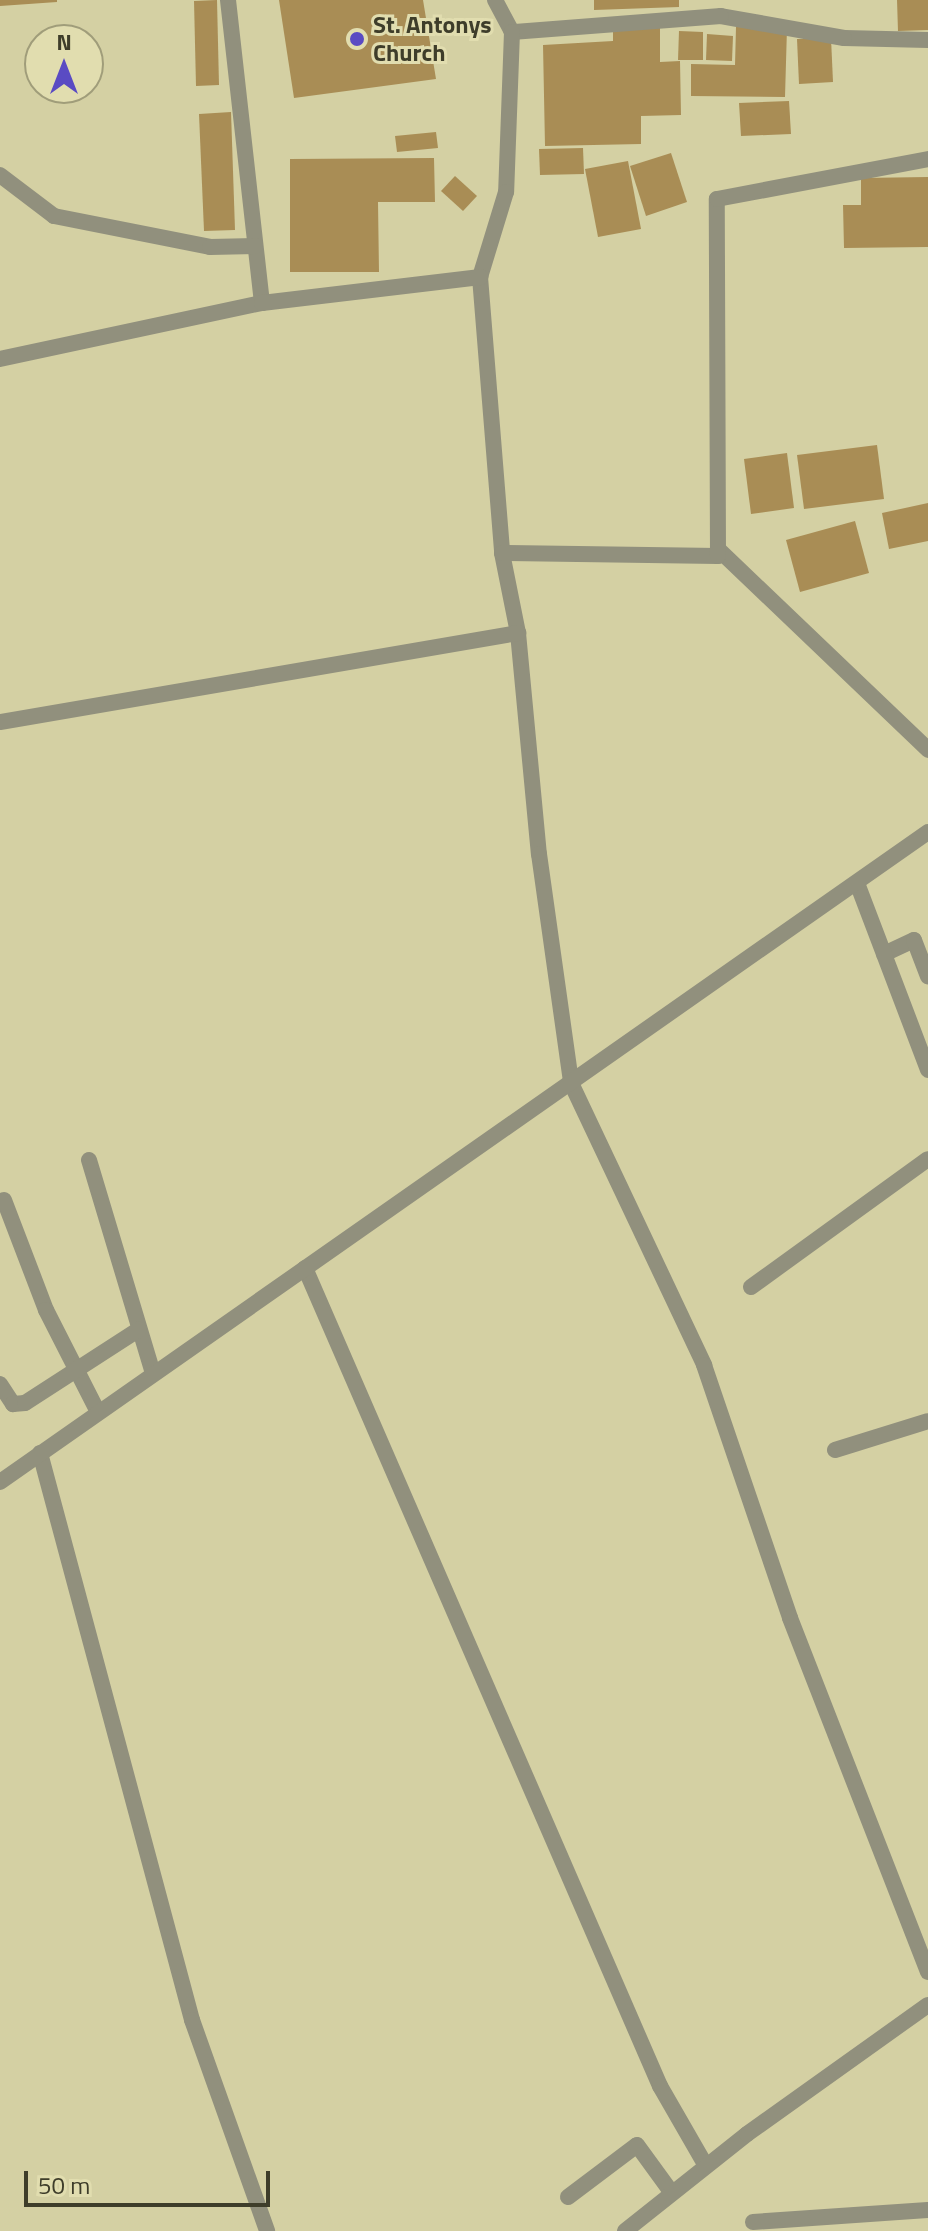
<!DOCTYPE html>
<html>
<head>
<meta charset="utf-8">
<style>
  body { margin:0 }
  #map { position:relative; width:928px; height:2231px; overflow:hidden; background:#d4d0a3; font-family:"Titillium Web",sans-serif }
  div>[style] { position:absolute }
  .building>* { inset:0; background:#a98d55 }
  .service>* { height:16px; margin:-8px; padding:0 8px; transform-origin:8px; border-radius:8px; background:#91907d }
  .minor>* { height:16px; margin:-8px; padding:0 8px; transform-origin:8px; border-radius:8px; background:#91907d }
  .tertiary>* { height:16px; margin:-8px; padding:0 8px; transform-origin:8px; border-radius:8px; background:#91907d }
  .dots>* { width:22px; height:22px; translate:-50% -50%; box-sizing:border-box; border:4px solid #e1ddaf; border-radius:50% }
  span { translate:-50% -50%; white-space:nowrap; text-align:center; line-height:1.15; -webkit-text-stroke:6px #e1ddaf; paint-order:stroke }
  .poi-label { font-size:24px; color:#3e3d2a; font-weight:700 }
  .left { translate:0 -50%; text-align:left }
  .north { position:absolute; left:24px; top:24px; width:80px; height:80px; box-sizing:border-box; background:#e1ddaf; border:2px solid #a09d7a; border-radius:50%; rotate:0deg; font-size:22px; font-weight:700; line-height:32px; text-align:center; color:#3e3d2a }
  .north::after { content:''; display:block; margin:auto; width:28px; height:36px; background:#5a4bc3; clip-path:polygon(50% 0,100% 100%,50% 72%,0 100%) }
  .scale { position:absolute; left:24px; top:2171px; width:246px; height:36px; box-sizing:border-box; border:4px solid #3e3d2a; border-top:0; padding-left:10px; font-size:24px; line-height:28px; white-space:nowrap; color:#3e3d2a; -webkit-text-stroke:6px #e1ddaf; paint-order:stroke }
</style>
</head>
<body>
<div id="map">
  <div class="building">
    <div style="clip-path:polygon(0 0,57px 0,57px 2px,0 6px)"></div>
    <div style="clip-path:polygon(217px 0,219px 85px,196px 86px,194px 1px)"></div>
    <div style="clip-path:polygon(279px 0,423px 0,436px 79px,294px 98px)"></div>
    <div style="clip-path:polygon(594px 0,679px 0,679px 7px,594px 10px)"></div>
    <div style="clip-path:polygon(897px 0,928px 0,928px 30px,898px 31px)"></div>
    <div style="clip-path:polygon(660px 27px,660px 62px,680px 61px,681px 115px,641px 116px,641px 144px,545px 146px,543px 45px,613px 41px,613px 28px)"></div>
    <div style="clip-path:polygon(736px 27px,787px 28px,785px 97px,691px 96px,691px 64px,735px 65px)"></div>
    <div style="clip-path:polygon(679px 31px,703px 32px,703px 60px,678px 60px)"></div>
    <div style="clip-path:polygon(707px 34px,733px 36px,732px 61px,706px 60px)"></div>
    <div style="clip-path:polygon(831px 38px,833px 82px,799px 84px,797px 39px)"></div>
    <div style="clip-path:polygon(789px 101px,791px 134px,741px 136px,739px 103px)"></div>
    <div style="clip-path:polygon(231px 112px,235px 230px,204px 231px,199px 114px)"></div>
    <div style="clip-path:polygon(436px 132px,438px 148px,397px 152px,395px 136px)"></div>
    <div style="clip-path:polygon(583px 148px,584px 174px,540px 175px,539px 149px)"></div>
    <div style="clip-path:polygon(671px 153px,687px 202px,646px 216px,630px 166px)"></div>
    <div style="clip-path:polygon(434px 158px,435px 202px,378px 202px,379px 272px,290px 272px,290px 159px)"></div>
    <div style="clip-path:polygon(628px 161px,641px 229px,598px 237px,585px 169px)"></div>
    <div style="clip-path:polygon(455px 176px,477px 196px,463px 211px,441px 191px)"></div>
    <div style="clip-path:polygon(928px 177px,928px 247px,844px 248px,843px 205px,861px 205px,861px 178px)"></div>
    <div style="clip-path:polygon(877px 445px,884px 499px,804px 509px,797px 455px)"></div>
    <div style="clip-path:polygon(787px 453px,794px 508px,751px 514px,744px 459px)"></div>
    <div style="clip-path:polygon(928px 503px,928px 541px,889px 549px,882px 513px)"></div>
    <div style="clip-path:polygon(855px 521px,869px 573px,800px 592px,786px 540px)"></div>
  </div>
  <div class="service">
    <div style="left:884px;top:954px;width:33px;rotate:-25deg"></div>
    <div style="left:914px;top:940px;width:39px;rotate:69deg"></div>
    <div style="left:89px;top:1160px;width:223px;rotate:73.3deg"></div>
    <div style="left:4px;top:1200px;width:118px;rotate:69.1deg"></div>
    <div style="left:46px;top:1310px;width:114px;rotate:63deg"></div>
    <div style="left:0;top:1384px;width:24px;rotate:57deg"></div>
    <div style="left:13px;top:1404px;width:12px;rotate:-5deg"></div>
    <div style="left:25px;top:1403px;width:135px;rotate:-32.9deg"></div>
  </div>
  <div class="minor">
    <div style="left:228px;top:0;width:305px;rotate:83.6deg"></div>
    <div style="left:495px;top:0;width:36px;rotate:62deg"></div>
    <div style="left:928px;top:40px;width:84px;rotate:-178.6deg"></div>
    <div style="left:844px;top:38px;width:125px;rotate:-169.9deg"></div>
    <div style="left:721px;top:16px;width:210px;rotate:175.6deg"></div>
    <div style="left:512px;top:32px;width:160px;rotate:92.1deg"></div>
    <div style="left:506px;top:192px;width:89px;rotate:107deg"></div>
    <div style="left:480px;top:277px;width:277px;rotate:85.4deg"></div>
    <div style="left:502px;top:553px;width:82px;rotate:78.7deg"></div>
    <div style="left:518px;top:633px;width:222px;rotate:84.6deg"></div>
    <div style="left:539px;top:854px;width:231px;rotate:82deg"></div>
    <div style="left:571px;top:1083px;width:312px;rotate:64.7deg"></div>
    <div style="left:704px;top:1365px;width:267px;rotate:71.2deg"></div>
    <div style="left:790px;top:1618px;width:380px;rotate:68.7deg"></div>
    <div style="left:0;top:175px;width:68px;rotate:37.2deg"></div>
    <div style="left:54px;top:216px;width:159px;rotate:11.2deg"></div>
    <div style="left:210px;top:247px;width:45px;rotate:-1.3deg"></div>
    <div style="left:0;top:359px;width:268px;rotate:-12.1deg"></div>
    <div style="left:262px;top:303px;width:220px;rotate:-6.8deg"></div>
    <div style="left:718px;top:549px;width:291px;rotate:43.7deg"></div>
    <div style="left:502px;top:553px;width:216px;rotate:0.8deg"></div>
    <div style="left:718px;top:556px;width:357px;rotate:-90.2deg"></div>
    <div style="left:717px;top:199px;width:215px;rotate:-10.7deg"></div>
    <div style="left:0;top:722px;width:526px;rotate:-9.75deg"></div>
    <div style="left:857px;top:883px;width:200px;rotate:69.2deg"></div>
    <div style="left:305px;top:1268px;width:892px;rotate:66.54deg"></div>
    <div style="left:660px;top:2086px;width:92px;rotate:60.1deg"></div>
    <div style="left:751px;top:1287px;width:218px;rotate:-35.9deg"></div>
    <div style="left:835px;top:1450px;width:97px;rotate:-17.3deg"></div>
    <div style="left:40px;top:1453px;width:587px;rotate:74.99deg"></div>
    <div style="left:192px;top:2020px;width:224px;rotate:70.4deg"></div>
    <div style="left:568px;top:2197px;width:86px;rotate:-37deg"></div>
    <div style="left:637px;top:2145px;width:59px;rotate:53.9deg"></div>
    <div style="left:753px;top:2222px;width:175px;rotate:-3.9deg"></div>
    <div style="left:625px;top:2231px;width:156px;rotate:-38.5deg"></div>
    <div style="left:747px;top:2134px;width:222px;rotate:-35.5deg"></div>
  </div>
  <div class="tertiary">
    <div style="left:0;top:1482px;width:1133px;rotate:-35.01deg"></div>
  </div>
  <div class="dots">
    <div style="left:357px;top:39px;background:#5a4bc3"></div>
  </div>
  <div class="poi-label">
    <span class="left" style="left:373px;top:39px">St. Antonys<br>Church</span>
  </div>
  <div class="north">N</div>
  <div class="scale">50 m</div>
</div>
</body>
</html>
